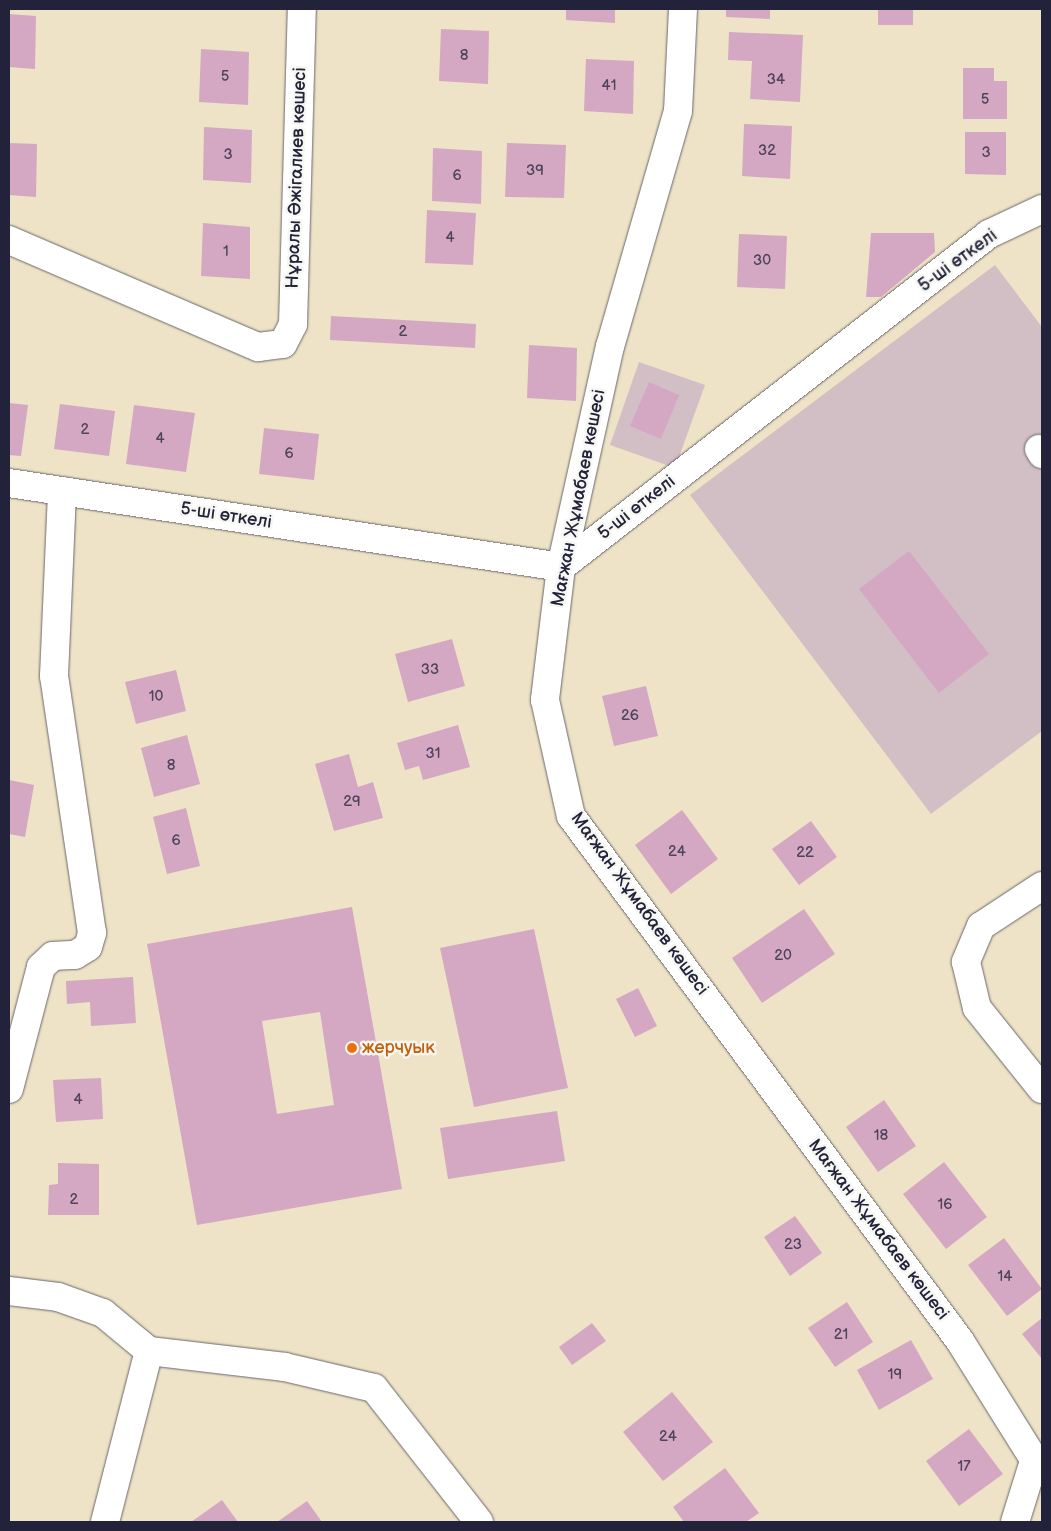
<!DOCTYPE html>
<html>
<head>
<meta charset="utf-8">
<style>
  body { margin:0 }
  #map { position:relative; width:1051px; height:1531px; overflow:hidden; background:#eee3c6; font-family:"Balsamiq Sans",sans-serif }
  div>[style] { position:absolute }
  .industrial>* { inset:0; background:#d2bec5 }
  .building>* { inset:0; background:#d4a8c3 }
  .roads { filter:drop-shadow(0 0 1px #69666c) drop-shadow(0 0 1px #69666c) }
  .minor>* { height:28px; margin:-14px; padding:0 14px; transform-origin:14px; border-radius:14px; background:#fff }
  .dots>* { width:14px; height:14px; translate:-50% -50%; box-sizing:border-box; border:2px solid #f6f6f2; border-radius:50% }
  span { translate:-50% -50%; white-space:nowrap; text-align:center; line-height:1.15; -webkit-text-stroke:5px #f6f6f2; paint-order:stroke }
  .number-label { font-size:15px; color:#4e445d }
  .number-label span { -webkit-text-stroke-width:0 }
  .street-label { font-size:18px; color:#22223b }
  .food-label { font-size:18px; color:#c56008 }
  .left { translate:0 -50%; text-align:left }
  .frame { position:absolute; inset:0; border:10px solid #22223b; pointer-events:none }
</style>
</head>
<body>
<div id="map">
  <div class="industrial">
    <div style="clip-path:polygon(995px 265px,1042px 327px,1042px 731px,931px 814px,690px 495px)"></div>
    <div style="clip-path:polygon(639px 362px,705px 385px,675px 468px,610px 445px)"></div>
  </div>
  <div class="building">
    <div style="clip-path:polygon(566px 9px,615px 9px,615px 23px,566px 20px)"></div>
    <div style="clip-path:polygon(726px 9px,770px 9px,770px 19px,726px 17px)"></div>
    <div style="clip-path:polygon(878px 9px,913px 9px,913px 25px,878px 25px)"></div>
    <div style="clip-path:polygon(9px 14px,36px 16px,35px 69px,9px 67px)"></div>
    <div style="clip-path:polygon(441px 29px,489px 31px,488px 84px,439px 81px)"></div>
    <div style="clip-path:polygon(729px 32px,803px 35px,800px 102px,750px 99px,752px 61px,728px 60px)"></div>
    <div style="clip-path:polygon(201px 49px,249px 52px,248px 105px,199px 102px)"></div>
    <div style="clip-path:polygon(586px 59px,634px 61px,633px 114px,584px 111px)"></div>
    <div style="clip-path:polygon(963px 68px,994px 68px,994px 81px,1007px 81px,1007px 119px,963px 119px)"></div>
    <div style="clip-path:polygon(744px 124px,792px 126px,790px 179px,742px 176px)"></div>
    <div style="clip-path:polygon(204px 127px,252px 130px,251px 183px,203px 180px)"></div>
    <div style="clip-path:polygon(965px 132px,1006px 132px,1006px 175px,965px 174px)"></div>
    <div style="clip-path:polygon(9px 143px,37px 144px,36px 197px,9px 195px)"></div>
    <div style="clip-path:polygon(507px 143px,566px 145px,564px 198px,505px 197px)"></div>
    <div style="clip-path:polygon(433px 148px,482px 151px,481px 204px,432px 201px)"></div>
    <div style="clip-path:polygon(427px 210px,476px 213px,473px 265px,425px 263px)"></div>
    <div style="clip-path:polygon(203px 223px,250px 227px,250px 279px,201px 276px)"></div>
    <div style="clip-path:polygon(871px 233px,934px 233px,935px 252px,881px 297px,866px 297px)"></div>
    <div style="clip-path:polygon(739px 234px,787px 236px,785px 289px,737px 287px)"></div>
    <div style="clip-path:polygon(331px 316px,476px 324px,475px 348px,330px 340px)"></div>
    <div style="clip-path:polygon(529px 345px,577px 348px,576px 401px,527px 398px)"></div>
    <div style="clip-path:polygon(649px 382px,679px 395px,661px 439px,630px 426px)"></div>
    <div style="clip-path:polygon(9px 403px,28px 405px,21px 456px,9px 455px)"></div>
    <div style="clip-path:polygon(60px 404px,115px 411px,109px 456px,54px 449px)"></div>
    <div style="clip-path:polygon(134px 405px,195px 413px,186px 472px,126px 464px)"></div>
    <div style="clip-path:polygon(264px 428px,319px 434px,314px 480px,259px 474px)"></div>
    <div style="clip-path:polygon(909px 551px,989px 654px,939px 693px,859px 589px)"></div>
    <div style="clip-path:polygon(452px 639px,465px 686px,408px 702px,395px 654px)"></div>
    <div style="clip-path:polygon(176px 670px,186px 711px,136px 724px,125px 682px)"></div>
    <div style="clip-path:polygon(646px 686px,658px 736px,614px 746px,602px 696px)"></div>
    <div style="clip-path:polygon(458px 725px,470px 767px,423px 780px,419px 766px,405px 770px,397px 743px)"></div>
    <div style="clip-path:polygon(187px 735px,200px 784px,154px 797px,141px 748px)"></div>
    <div style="clip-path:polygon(349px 754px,358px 787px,373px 782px,383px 818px,334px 831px,315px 764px)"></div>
    <div style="clip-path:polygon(9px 780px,34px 785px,25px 837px,9px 834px)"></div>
    <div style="clip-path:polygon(186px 808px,200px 866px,167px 874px,153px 817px)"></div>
    <div style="clip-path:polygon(682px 810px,718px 859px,671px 894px,635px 845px)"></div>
    <div style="clip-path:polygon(811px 821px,837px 857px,799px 885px,772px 849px)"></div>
    <div style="clip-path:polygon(evenodd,352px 907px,402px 1189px,197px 1225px,147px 944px,352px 907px,320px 1012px,334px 1105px,277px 1114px,262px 1021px,320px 1012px)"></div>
    <div style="clip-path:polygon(804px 909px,835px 954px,762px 1003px,732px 958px)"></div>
    <div style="clip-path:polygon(534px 929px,568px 1088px,474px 1107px,440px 948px)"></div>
    <div style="clip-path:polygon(133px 977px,136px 1023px,91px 1026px,90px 1002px,67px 1004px,66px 981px)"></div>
    <div style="clip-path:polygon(638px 988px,657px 1026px,635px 1037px,616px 999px)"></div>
    <div style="clip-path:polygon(101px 1078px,103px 1119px,56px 1122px,53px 1080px)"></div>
    <div style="clip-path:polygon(884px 1100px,916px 1146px,878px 1172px,846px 1127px)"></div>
    <div style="clip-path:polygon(557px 1111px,565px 1161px,448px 1179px,440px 1128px)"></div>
    <div style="clip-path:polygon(944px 1162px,987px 1217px,946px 1249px,903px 1194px)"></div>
    <div style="clip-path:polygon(58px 1163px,99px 1164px,99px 1215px,48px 1215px,49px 1185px,58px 1184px)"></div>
    <div style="clip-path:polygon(795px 1216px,822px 1253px,790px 1276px,764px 1237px)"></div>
    <div style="clip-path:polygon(1004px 1238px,1042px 1289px,1007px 1316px,968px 1265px)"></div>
    <div style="clip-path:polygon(847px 1302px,873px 1342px,835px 1367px,808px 1328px)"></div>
    <div style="clip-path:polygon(1042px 1318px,1042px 1359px,1022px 1334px)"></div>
    <div style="clip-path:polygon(592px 1323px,606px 1341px,572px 1365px,559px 1347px)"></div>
    <div style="clip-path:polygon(911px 1340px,933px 1379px,879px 1410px,857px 1370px)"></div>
    <div style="clip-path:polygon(672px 1392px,713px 1442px,663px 1481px,623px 1432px)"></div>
    <div style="clip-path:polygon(969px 1429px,1003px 1474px,959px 1506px,926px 1461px)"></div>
    <div style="clip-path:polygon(725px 1468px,759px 1513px,746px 1522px,684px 1522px,673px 1507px)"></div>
    <div style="clip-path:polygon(222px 1500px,238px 1522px,191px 1522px)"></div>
    <div style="clip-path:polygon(307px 1501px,322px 1522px,277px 1522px)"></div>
  </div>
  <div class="roads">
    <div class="minor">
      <div style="left:683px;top:9px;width:102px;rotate:92.8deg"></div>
      <div style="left:678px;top:111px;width:245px;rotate:106.1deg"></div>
      <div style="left:610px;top:346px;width:226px;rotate:102.5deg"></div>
      <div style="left:561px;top:567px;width:134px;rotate:96.9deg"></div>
      <div style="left:545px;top:700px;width:119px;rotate:77.4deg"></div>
      <div style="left:571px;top:816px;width:653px;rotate:53.46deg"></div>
      <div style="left:960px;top:1341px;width:155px;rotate:58deg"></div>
      <div style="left:9px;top:240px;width:271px;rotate:23.3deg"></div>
      <div style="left:258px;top:347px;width:25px;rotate:-7deg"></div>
      <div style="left:283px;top:344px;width:22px;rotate:-63deg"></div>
      <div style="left:293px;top:324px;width:315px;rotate:-88.4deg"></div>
      <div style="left:1039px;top:449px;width:6px;rotate:59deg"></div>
      <div style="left:9px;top:483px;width:558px;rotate:8.65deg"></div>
      <div style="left:561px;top:567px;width:542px;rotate:-37.88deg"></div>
      <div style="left:989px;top:234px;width:59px;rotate:-25.3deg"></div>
      <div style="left:1042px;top:886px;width:73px;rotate:146.7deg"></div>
      <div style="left:981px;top:926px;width:39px;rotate:113deg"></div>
      <div style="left:966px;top:962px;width:47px;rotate:76.6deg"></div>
      <div style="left:977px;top:1008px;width:104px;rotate:51.3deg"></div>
      <div style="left:9px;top:1089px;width:126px;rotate:-75.3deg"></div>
      <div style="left:41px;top:967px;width:16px;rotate:-43deg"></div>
      <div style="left:53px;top:956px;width:22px;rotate:-3deg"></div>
      <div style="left:75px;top:955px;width:15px;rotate:-32deg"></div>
      <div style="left:88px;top:947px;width:15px;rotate:-74deg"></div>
      <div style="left:92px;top:933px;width:260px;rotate:-98.4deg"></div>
      <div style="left:54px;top:676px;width:185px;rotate:-87.5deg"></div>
      <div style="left:9px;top:1291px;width:49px;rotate:7deg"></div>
      <div style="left:58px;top:1297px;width:48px;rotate:19.6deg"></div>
      <div style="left:103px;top:1313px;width:60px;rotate:39.6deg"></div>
      <div style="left:149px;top:1351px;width:137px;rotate:6.7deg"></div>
      <div style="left:285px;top:1367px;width:91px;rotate:13.3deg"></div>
      <div style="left:374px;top:1388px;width:170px;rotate:51.9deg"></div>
      <div style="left:105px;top:1522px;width:177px;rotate:-75.6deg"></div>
      <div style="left:1015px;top:1522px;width:64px;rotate:-72.7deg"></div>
    </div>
  </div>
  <div class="dots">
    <div style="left:352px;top:1048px;background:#e8710a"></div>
  </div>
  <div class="number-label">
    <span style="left:464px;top:56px">8</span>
    <span style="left:225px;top:77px">5</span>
    <span style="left:776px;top:80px">34</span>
    <span style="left:609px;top:86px">41</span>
    <span style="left:985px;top:100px">5</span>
    <span style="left:767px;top:151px">32</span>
    <span style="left:986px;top:153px">3</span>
    <span style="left:228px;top:155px">3</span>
    <span style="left:535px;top:171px">39</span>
    <span style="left:457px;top:176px">6</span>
    <span style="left:450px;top:238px">4</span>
    <span style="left:226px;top:252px">1</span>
    <span style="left:762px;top:261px">30</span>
    <span style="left:403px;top:332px">2</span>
    <span style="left:85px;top:430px">2</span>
    <span style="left:160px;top:439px">4</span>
    <span style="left:289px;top:454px">6</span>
    <span style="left:430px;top:670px">33</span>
    <span style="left:156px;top:697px">10</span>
    <span style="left:630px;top:716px">26</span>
    <span style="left:433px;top:754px">31</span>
    <span style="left:171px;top:766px">8</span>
    <span style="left:352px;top:802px">29</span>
    <span style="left:176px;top:841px">6</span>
    <span style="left:677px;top:852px">24</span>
    <span style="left:805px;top:853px">22</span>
    <span style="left:783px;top:956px">20</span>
    <span style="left:78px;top:1100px">4</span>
    <span style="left:881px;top:1136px">18</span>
    <span style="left:74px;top:1200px">2</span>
    <span style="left:945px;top:1205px">16</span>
    <span style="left:793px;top:1245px">23</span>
    <span style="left:1005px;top:1277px">14</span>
    <span style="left:841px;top:1335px">21</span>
    <span style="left:895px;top:1375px">19</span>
    <span style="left:668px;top:1437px">24</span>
    <span style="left:964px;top:1467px">17</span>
  </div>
  <div class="street-label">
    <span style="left:297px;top:178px;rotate:-88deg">Нұралы Әжiгалиев көшесi</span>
    <span style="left:958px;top:261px;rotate:-36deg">5-ші өткелі</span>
    <span style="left:579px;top:498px;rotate:-79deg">Мағжан Жұмабаев көшесі</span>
    <span style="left:637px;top:508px;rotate:-38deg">5-ші өткелі</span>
    <span style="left:226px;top:516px;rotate:9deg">5-ші өткелі</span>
    <span style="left:639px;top:904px;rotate:54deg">Мағжан Жұмабаев көшесі</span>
    <span style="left:878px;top:1230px;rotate:53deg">Мағжан Жұмабаев көшесі</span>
  </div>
  <div class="food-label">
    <span class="left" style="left:362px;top:1048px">жерчуык</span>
  </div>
  <div class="frame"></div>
</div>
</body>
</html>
